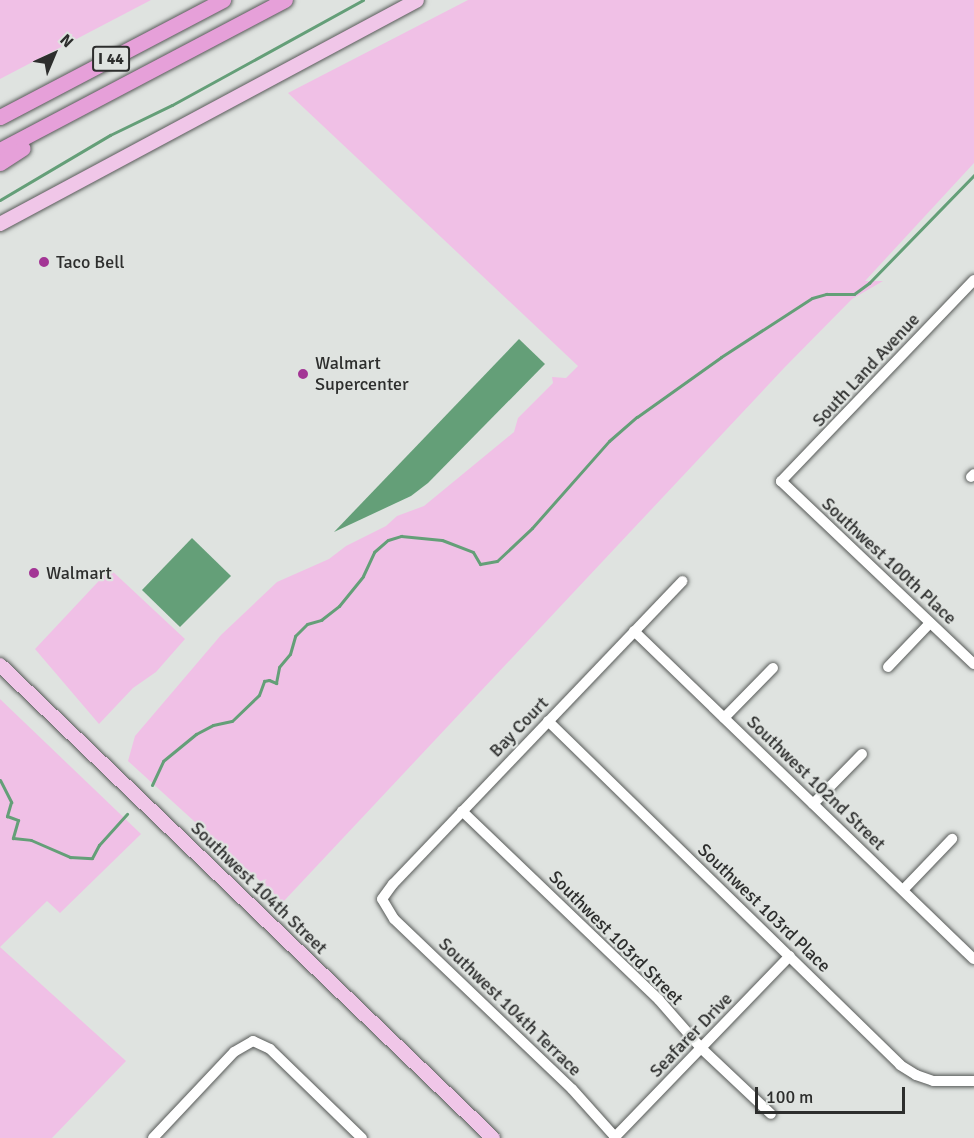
<!DOCTYPE html>
<html>
<head>
<meta charset="utf-8">
<style>
  body { margin:0 }
  #map { position:relative; width:974px; height:1138px; overflow:hidden; background:#dfe3e0; font-family:Signika,sans-serif }
  div>[style] { position:absolute }
  .green>* { inset:0; background:#f0c0e6 }
  .water>* { inset:0; background:#649f78 }
  .stream>* { height:3px; margin:-1.5px; padding:0 1.5px; transform-origin:1.5px; border-radius:1.5px; background:#649f78 }
  .roads { filter:drop-shadow(0 0 2px #575a58) drop-shadow(0 0 2px #575a58) }
  .minor>* { height:10px; margin:-5px; padding:0 5px; transform-origin:5px; border-radius:5px; background:#fff }
  .major>* { height:14px; margin:-7px; padding:0 7px; transform-origin:7px; border-radius:7px; background:#f0c6e8 }
  .highway>* { height:15px; margin:-7.5px; padding:0 7.5px; transform-origin:7.5px; border-radius:7.5px; background:#e6a0d9 }
  .dots>* { width:16px; height:16px; translate:-50% -50%; box-sizing:border-box; border:3px solid #dfe3e0; border-radius:50% }
  span { translate:-50% -50%; white-space:nowrap; text-align:center; line-height:1.15; -webkit-text-stroke:4.5px #dfe3e0; paint-order:stroke }
  .shield-label span { padding:2px 4px; background:#dfe3e0; border:2px solid; border-radius:4px; -webkit-text-stroke-width:0 }
  .shield-label { font-size:16px; color:#2d2e2d; font-weight:700 }
  .poi-label { font-size:18px; color:#2d2e2d }
  .left { translate:0 -50%; text-align:left }
  .street-label { font-size:18px; color:#2d2e2d }
  .north { position:absolute; left:24px; top:24px; width:60px; height:60px; -webkit-text-stroke:4px #dfe3e0; paint-order:stroke; rotate:44deg; font-size:16px; font-weight:700; line-height:24px; text-align:center; color:#2d2e2d }
  .north::after { content:''; display:block; margin:auto; width:21px; height:27px; background:#2d2e2d; clip-path:polygon(50% 0,100% 100%,50% 72%,0 100%) }
  .scale { position:absolute; left:755px; top:1087px; width:150px; height:27px; box-sizing:border-box; border:3px solid #2d2e2d; border-top:0; padding-left:8px; font-size:18px; line-height:21px; white-space:nowrap; color:#2d2e2d; -webkit-text-stroke:4px #dfe3e0; paint-order:stroke }
</style>
</head>
<body>
<div id="map">
  <div class="green">
    <div style="clip-path:polygon(0 0,151px 0,0 79px)"></div>
    <div style="clip-path:polygon(468px 0,974px 0,974px 163px,865px 281px,883px 281px,852px 299px,785px 367px,283px 902px,128px 761px,135px 736px,221px 635px,277px 582px,329px 559px,346px 546px,386px 526px,397px 516px,424px 506px,514px 432px,518px 418px,553px 383px,552px 377px,566px 378px,578px 366px,288px 93px)"></div>
    <div style="clip-path:polygon(110px 569px,185px 639px,156px 672px,133px 688px,99px 724px,35px 649px)"></div>
    <div style="clip-path:polygon(0 699px,141px 834px,60px 913px,47px 901px,0 947px,126px 1061px,52px 1138px,0 1138px)"></div>
  </div>
  <div class="water">
    <div style="clip-path:polygon(519px 339px,545px 364px,428px 483px,411px 496px,334px 532px)"></div>
    <div style="clip-path:polygon(192px 538px,231px 576px,180px 627px,142px 590px)"></div>
  </div>
  <div class="stream">
    <div style="left:0;top:200px;width:128px;rotate:-30.6deg"></div>
    <div style="left:110px;top:135px;width:69px;rotate:-25.8deg"></div>
    <div style="left:172px;top:105px;width:218px;rotate:-28.8deg"></div>
    <div style="left:0;top:780px;width:25px;rotate:63deg"></div>
    <div style="left:11px;top:802px;width:15px;rotate:106deg"></div>
    <div style="left:7px;top:816px;width:12px;rotate:20deg"></div>
    <div style="left:18px;top:820px;width:19px;rotate:106deg"></div>
    <div style="left:13px;top:838px;width:18px;rotate:6deg"></div>
    <div style="left:31px;top:840px;width:43px;rotate:23.6deg"></div>
    <div style="left:70px;top:857px;width:22px;rotate:3deg"></div>
    <div style="left:92px;top:858px;width:15px;rotate:-62deg"></div>
    <div style="left:99px;top:845px;width:42px;rotate:-47.9deg"></div>
    <div style="left:152px;top:785px;width:26px;rotate:-65deg"></div>
    <div style="left:163px;top:761px;width:43px;rotate:-39.3deg"></div>
    <div style="left:196px;top:734px;width:19px;rotate:-28deg"></div>
    <div style="left:213px;top:725px;width:19px;rotate:-12deg"></div>
    <div style="left:232px;top:721px;width:37px;rotate:-44deg"></div>
    <div style="left:259px;top:695px;width:15px;rotate:-70deg"></div>
    <div style="left:264px;top:681px;width:5px;rotate:-11deg"></div>
    <div style="left:269px;top:680px;width:8px;rotate:23deg"></div>
    <div style="left:276px;top:683px;width:16px;rotate:-79deg"></div>
    <div style="left:279px;top:667px;width:17px;rotate:-50deg"></div>
    <div style="left:290px;top:654px;width:19px;rotate:-74deg"></div>
    <div style="left:295px;top:636px;width:17px;rotate:-45deg"></div>
    <div style="left:307px;top:624px;width:15px;rotate:-16deg"></div>
    <div style="left:321px;top:620px;width:23px;rotate:-38deg"></div>
    <div style="left:339px;top:606px;width:38px;rotate:-51deg"></div>
    <div style="left:363px;top:576px;width:26px;rotate:-65deg"></div>
    <div style="left:374px;top:552px;width:18px;rotate:-41deg"></div>
    <div style="left:388px;top:540px;width:14px;rotate:-17deg"></div>
    <div style="left:401px;top:536px;width:41px;rotate:5.6deg"></div>
    <div style="left:442px;top:540px;width:33px;rotate:21deg"></div>
    <div style="left:473px;top:552px;width:14px;rotate:60deg"></div>
    <div style="left:480px;top:564px;width:17px;rotate:-10deg"></div>
    <div style="left:497px;top:561px;width:48px;rotate:-43.3deg"></div>
    <div style="left:532px;top:528px;width:116px;rotate:-48.5deg"></div>
    <div style="left:609px;top:441px;width:37px;rotate:-41deg"></div>
    <div style="left:637px;top:417px;width:103px;rotate:-35.5deg"></div>
    <div style="left:721px;top:357px;width:108px;rotate:-33deg"></div>
    <div style="left:812px;top:298px;width:15px;rotate:-16deg"></div>
    <div style="left:826px;top:294px;width:28px"></div>
    <div style="left:854px;top:294px;width:19px;rotate:-36deg"></div>
    <div style="left:869px;top:283px;width:151px;rotate:-45.8deg"></div>
  </div>
  <div class="roads">
    <div class="minor">
      <div style="left:974px;top:280px;width:279px;rotate:133.8deg"></div>
      <div style="left:781px;top:481px;width:266px;rotate:43.5deg"></div>
      <div style="left:971px;top:477px;width:4px;rotate:-45deg"></div>
      <div style="left:634px;top:631px;width:472px;rotate:44deg"></div>
      <div style="left:888px;top:667px;width:61px;rotate:-46.3deg"></div>
      <div style="left:724px;top:718px;width:70px;rotate:-45.6deg"></div>
      <div style="left:548px;top:721px;width:492px;rotate:44.3deg"></div>
      <div style="left:900px;top:1065px;width:19px;rotate:32deg"></div>
      <div style="left:916px;top:1075px;width:18px;rotate:19deg"></div>
      <div style="left:933px;top:1081px;width:41px"></div>
      <div style="left:813px;top:804px;width:70px;rotate:-45.6deg"></div>
      <div style="left:462px;top:811px;width:273px;rotate:43.8deg"></div>
      <div style="left:659px;top:1000px;width:64px;rotate:48.8deg"></div>
      <div style="left:701px;top:1048px;width:96px;rotate:43.3deg"></div>
      <div style="left:903px;top:890px;width:71px;rotate:-46.1deg"></div>
      <div style="left:153px;top:1138px;width:118px;rotate:-46.7deg"></div>
      <div style="left:234px;top:1052px;width:22px;rotate:-30deg"></div>
      <div style="left:253px;top:1041px;width:19px;rotate:25deg"></div>
      <div style="left:270px;top:1049px;width:128px;rotate:44.1deg"></div>
      <div style="left:614px;top:1138px;width:253px;rotate:-46deg"></div>
      <div style="left:616px;top:1138px;width:66px;rotate:-131.9deg"></div>
      <div style="left:572px;top:1089px;width:246px;rotate:-136.3deg"></div>
      <div style="left:394px;top:919px;width:23px;rotate:-121deg"></div>
      <div style="left:382px;top:899px;width:19px;rotate:-54deg"></div>
      <div style="left:393px;top:884px;width:419px;rotate:-46.3deg"></div>
    </div>
    <div class="major">
      <div style="left:0;top:224px;width:473px;rotate:-28.2deg"></div>
      <div style="left:0;top:665px;width:683px;rotate:43.81deg"></div>
    </div>
    <div class="highway">
      <div style="left:0;top:117px;width:252px;rotate:-27.7deg"></div>
      <div style="left:0;top:150px;width:322px;rotate:-27.8deg"></div>
      <div style="left:0;top:163px;width:27px;rotate:-33deg"></div>
    </div>
  </div>
  <div class="dots">
    <div style="left:44px;top:262px;background:#a33595"></div>
    <div style="left:303px;top:374px;background:#a33595"></div>
    <div style="left:34px;top:573px;background:#a33595"></div>
  </div>
  <div class="shield-label">
    <span style="left:111px;top:59px">I 44</span>
  </div>
  <div class="poi-label">
    <span class="left" style="left:56px;top:262px">Taco Bell</span>
    <span class="left" style="left:315px;top:374px">Walmart<br>Supercenter</span>
    <span class="left" style="left:46px;top:573px">Walmart</span>
  </div>
  <div class="street-label">
    <span style="left:866px;top:370px;rotate:-47deg">South Land Avenue</span>
    <span style="left:889px;top:561px;rotate:43deg">Southwest 100th Place</span>
    <span style="left:519px;top:727px;rotate:-46deg">Bay Court</span>
    <span style="left:816px;top:783px;rotate:44deg">Southwest 102nd Street</span>
    <span style="left:259px;top:888px;rotate:44deg">Southwest 104th Street</span>
    <span style="left:764px;top:908px;rotate:44deg">Southwest 103rd Place</span>
    <span style="left:616px;top:938px;rotate:45deg">Southwest 103rd Street</span>
    <span style="left:510px;top:1007px;rotate:44deg">Southwest 104th Terrace</span>
    <span style="left:691px;top:1035px;rotate:-46deg">Seafarer Drive</span>
  </div>
  <div class="north">N</div>
  <div class="scale">100 m</div>
</div>
</body>
</html>
